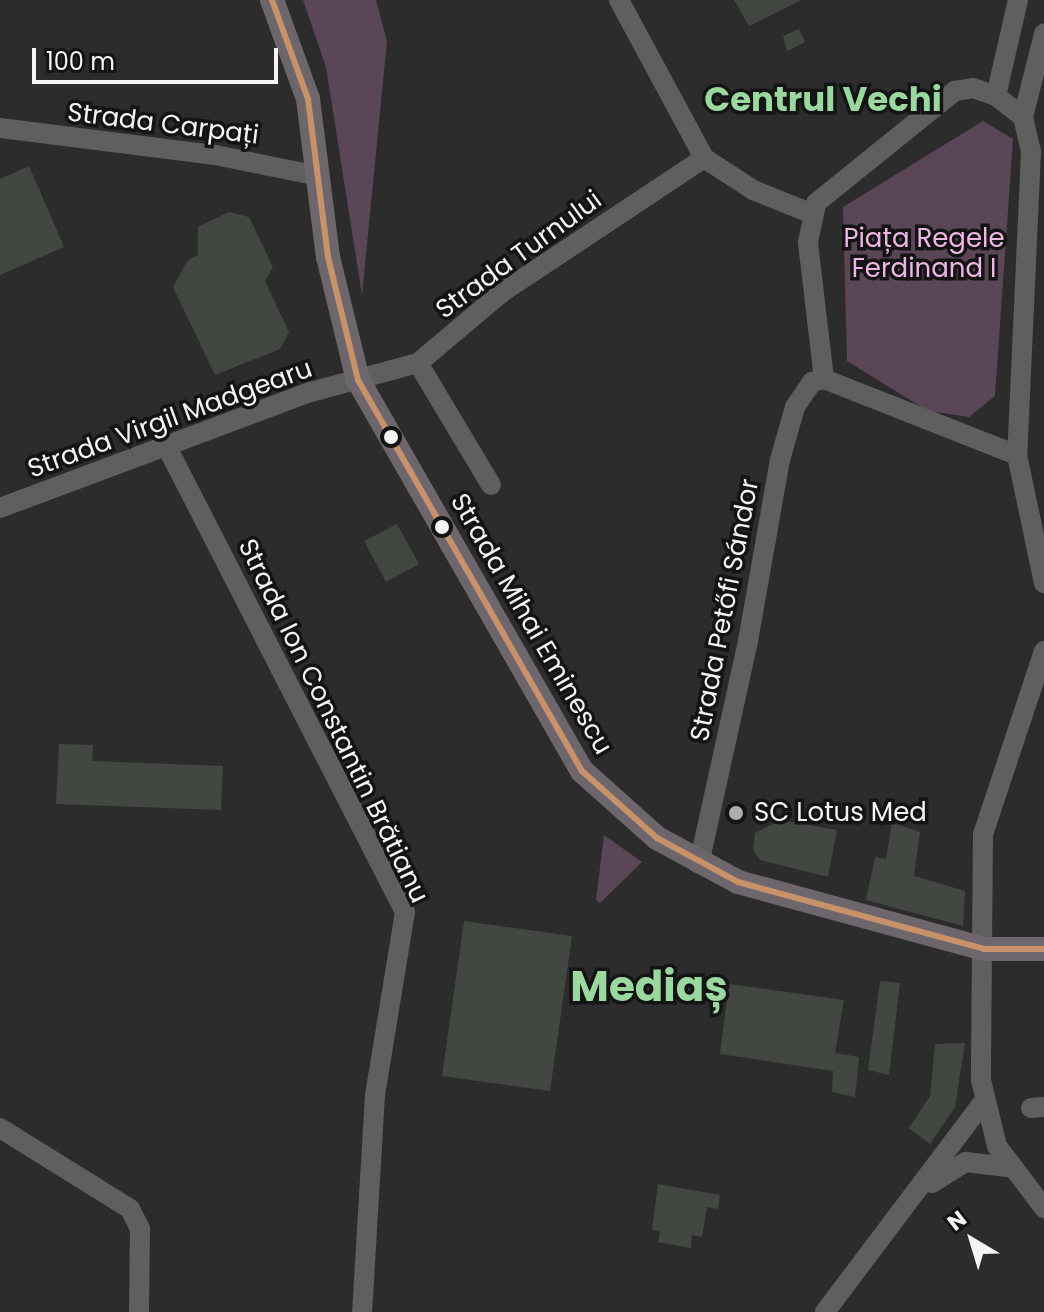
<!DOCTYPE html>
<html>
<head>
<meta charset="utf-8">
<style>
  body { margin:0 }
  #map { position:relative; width:1044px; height:1312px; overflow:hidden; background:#2d2c2d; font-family:Poppins,sans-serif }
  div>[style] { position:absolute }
  .green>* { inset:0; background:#5a4657 }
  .building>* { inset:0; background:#424742 }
  .minor>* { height:20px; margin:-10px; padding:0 10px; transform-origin:10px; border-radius:10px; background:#605f60 }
  .major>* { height:24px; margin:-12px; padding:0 12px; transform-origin:12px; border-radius:12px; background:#6e666d }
  .bus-1>* { height:6px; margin:-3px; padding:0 3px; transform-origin:3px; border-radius:3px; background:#c7916a }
  .dots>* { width:22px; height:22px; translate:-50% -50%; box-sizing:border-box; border:4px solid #151415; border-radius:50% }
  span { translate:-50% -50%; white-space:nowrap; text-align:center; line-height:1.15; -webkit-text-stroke:7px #151415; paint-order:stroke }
  .street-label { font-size:26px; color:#f5f3f4 }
  .park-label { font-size:26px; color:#edb5e3 }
  .poi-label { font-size:26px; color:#f5f3f4 }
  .left { translate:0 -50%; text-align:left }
  .district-label { font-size:34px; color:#9bd8a0; font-weight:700 }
  .town-label { font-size:42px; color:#9bd8a0; font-weight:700 }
  .north { position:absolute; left:932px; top:1200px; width:80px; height:80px; -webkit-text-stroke:6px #151415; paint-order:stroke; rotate:322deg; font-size:22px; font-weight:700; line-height:32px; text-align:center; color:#f5f3f4 }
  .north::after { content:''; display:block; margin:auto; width:28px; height:36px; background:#f5f3f4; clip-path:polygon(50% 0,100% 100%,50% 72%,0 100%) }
  .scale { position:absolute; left:32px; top:48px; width:246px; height:36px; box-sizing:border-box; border:4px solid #f5f3f4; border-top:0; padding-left:10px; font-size:24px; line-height:28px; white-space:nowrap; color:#f5f3f4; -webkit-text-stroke:6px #151415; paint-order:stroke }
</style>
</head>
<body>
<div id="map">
  <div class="green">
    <div style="clip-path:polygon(303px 0,376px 0,387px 41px,362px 295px,326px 67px)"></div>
    <div style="clip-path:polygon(983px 121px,1013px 139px,995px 396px,969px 417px,928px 411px,847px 361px,843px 207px)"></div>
    <div style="clip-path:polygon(604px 835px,642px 862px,600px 903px,596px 900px)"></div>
  </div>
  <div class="building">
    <div style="clip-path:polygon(734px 0,801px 0,749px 26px)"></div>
    <div style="clip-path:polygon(799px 29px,805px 42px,787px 51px,783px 36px)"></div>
    <div style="clip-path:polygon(29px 166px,64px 247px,0 275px,0 179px)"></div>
    <div style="clip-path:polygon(229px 212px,249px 217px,273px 267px,265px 281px,289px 332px,280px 349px,215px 375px,173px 287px,188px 260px,198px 255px,198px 227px)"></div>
    <div style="clip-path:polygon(397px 524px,419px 564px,386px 582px,364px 541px)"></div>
    <div style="clip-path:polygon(59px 744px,93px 745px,92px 761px,223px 766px,221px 810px,56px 804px)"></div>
    <div style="clip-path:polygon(781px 820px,837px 830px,828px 877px,760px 860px,753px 850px,755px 833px)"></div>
    <div style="clip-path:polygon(892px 823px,920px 832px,914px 876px,965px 891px,963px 926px,866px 900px,875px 857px,886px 859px)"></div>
    <div style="clip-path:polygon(464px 921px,572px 936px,550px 1091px,442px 1076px)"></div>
    <div style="clip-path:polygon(880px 981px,900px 983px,889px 1075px,868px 1070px)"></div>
    <div style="clip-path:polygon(729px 984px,844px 1000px,835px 1053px,859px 1057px,855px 1097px,832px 1092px,833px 1071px,720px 1054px)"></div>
    <div style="clip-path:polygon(965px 1043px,955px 1107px,930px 1144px,909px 1128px,930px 1096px,935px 1044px)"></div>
    <div style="clip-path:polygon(658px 1184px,720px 1195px,718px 1209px,707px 1207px,702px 1237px,692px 1235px,691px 1248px,658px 1242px,660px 1231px,652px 1230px)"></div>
  </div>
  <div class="minor">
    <div style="left:619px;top:0;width:179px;rotate:61.7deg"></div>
    <div style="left:704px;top:158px;width:59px;rotate:33.1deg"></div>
    <div style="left:753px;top:190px;width:61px;rotate:22deg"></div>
    <div style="left:996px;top:96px;width:98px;rotate:-77.1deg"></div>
    <div style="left:1023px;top:117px;width:86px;rotate:-75.8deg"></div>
    <div style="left:0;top:128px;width:217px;rotate:7.2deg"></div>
    <div style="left:215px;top:155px;width:106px;rotate:11.4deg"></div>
    <div style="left:418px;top:363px;width:142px;rotate:59.1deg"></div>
    <div style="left:824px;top:379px;width:138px;rotate:-96.7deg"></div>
    <div style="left:808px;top:242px;width:40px;rotate:-78deg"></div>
    <div style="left:816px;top:203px;width:179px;rotate:-38.9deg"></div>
    <div style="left:955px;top:91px;width:18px;rotate:-9deg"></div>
    <div style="left:973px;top:88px;width:24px;rotate:19deg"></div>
    <div style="left:996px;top:96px;width:34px;rotate:38deg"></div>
    <div style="left:1023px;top:117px;width:36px;rotate:77deg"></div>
    <div style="left:1031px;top:152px;width:303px;rotate:92.6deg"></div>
    <div style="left:1017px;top:455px;width:131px;rotate:78.1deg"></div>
    <div style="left:824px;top:379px;width:207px;rotate:21.5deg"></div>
    <div style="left:168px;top:449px;width:520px;rotate:62.89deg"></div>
    <div style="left:405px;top:912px;width:185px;rotate:99.3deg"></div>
    <div style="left:375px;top:1095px;width:217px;rotate:93.4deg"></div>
    <div style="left:0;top:508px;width:332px;rotate:-20.5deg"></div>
    <div style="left:311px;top:392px;width:111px;rotate:-15.2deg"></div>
    <div style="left:418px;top:363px;width:109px;rotate:-40.1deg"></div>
    <div style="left:501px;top:293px;width:244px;rotate:-33.6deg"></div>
    <div style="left:1044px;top:651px;width:193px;rotate:108.4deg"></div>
    <div style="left:983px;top:834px;width:246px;rotate:90.5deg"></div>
    <div style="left:981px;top:1080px;width:68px;rotate:76.4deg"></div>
    <div style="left:997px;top:1146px;width:78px;rotate:52.8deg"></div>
    <div style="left:699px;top:864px;width:228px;rotate:-77.6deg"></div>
    <div style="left:748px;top:641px;width:184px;rotate:-80deg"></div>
    <div style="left:780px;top:460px;width:55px;rotate:-74.2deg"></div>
    <div style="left:795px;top:407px;width:30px;rotate:-56deg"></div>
    <div style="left:812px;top:382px;width:12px;rotate:-14deg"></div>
    <div style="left:1031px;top:1108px;width:13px;rotate:-4deg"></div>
    <div style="left:0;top:1128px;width:153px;rotate:31.9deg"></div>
    <div style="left:130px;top:1209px;width:22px;rotate:63deg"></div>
    <div style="left:140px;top:1229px;width:83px;rotate:90.7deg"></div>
    <div style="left:932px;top:1183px;width:40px;rotate:-32deg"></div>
    <div style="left:966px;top:1162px;width:41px;rotate:7deg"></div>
    <div style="left:825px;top:1312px;width:263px;rotate:-53deg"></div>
  </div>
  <div class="major">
    <div style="left:272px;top:0;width:105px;rotate:70deg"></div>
    <div style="left:308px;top:99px;width:159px;rotate:82.8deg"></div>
    <div style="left:328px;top:257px;width:127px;rotate:76.3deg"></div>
    <div style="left:358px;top:380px;width:451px;rotate:60.2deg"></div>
    <div style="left:582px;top:771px;width:101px;rotate:41.8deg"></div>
    <div style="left:657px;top:838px;width:92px;rotate:28.5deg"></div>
    <div style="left:738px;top:882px;width:255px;rotate:15.2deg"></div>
    <div style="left:984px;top:949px;width:60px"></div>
  </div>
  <div class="bus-1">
    <div style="left:272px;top:0;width:105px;rotate:70deg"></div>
    <div style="left:308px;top:99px;width:159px;rotate:82.8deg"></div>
    <div style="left:328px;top:257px;width:127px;rotate:76.3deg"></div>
    <div style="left:358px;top:380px;width:451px;rotate:60.2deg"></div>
    <div style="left:582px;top:771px;width:101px;rotate:41.8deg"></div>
    <div style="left:657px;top:838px;width:92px;rotate:28.5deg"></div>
    <div style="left:738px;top:882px;width:255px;rotate:15.2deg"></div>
    <div style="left:984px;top:949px;width:60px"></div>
  </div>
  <div class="dots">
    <div style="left:391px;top:437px;background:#f5f3f4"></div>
    <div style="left:442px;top:527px;background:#f5f3f4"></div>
    <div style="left:736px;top:813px;background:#afadae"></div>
  </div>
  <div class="street-label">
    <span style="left:163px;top:124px;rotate:7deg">Strada Carpați</span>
    <span style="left:519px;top:255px;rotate:-36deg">Strada Turnului</span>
    <span style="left:170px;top:419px;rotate:-20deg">Strada Virgil Madgearu</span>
    <span style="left:725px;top:610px;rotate:-79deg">Strada Petőfi Sándor</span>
    <span style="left:531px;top:624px;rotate:60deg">Strada Mihai Eminescu</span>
    <span style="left:333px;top:721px;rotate:64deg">Strada Ion Constantin Brătianu</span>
  </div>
  <div class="park-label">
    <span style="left:924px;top:254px">Piața Regele<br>Ferdinand I</span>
  </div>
  <div class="poi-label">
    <span class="left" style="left:754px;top:813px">SC Lotus Med</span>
  </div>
  <div class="district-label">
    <span style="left:823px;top:100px">Centrul Vechi</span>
  </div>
  <div class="town-label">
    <span style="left:649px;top:987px">Mediaș</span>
  </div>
  <div class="north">N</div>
  <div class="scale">100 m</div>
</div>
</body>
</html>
